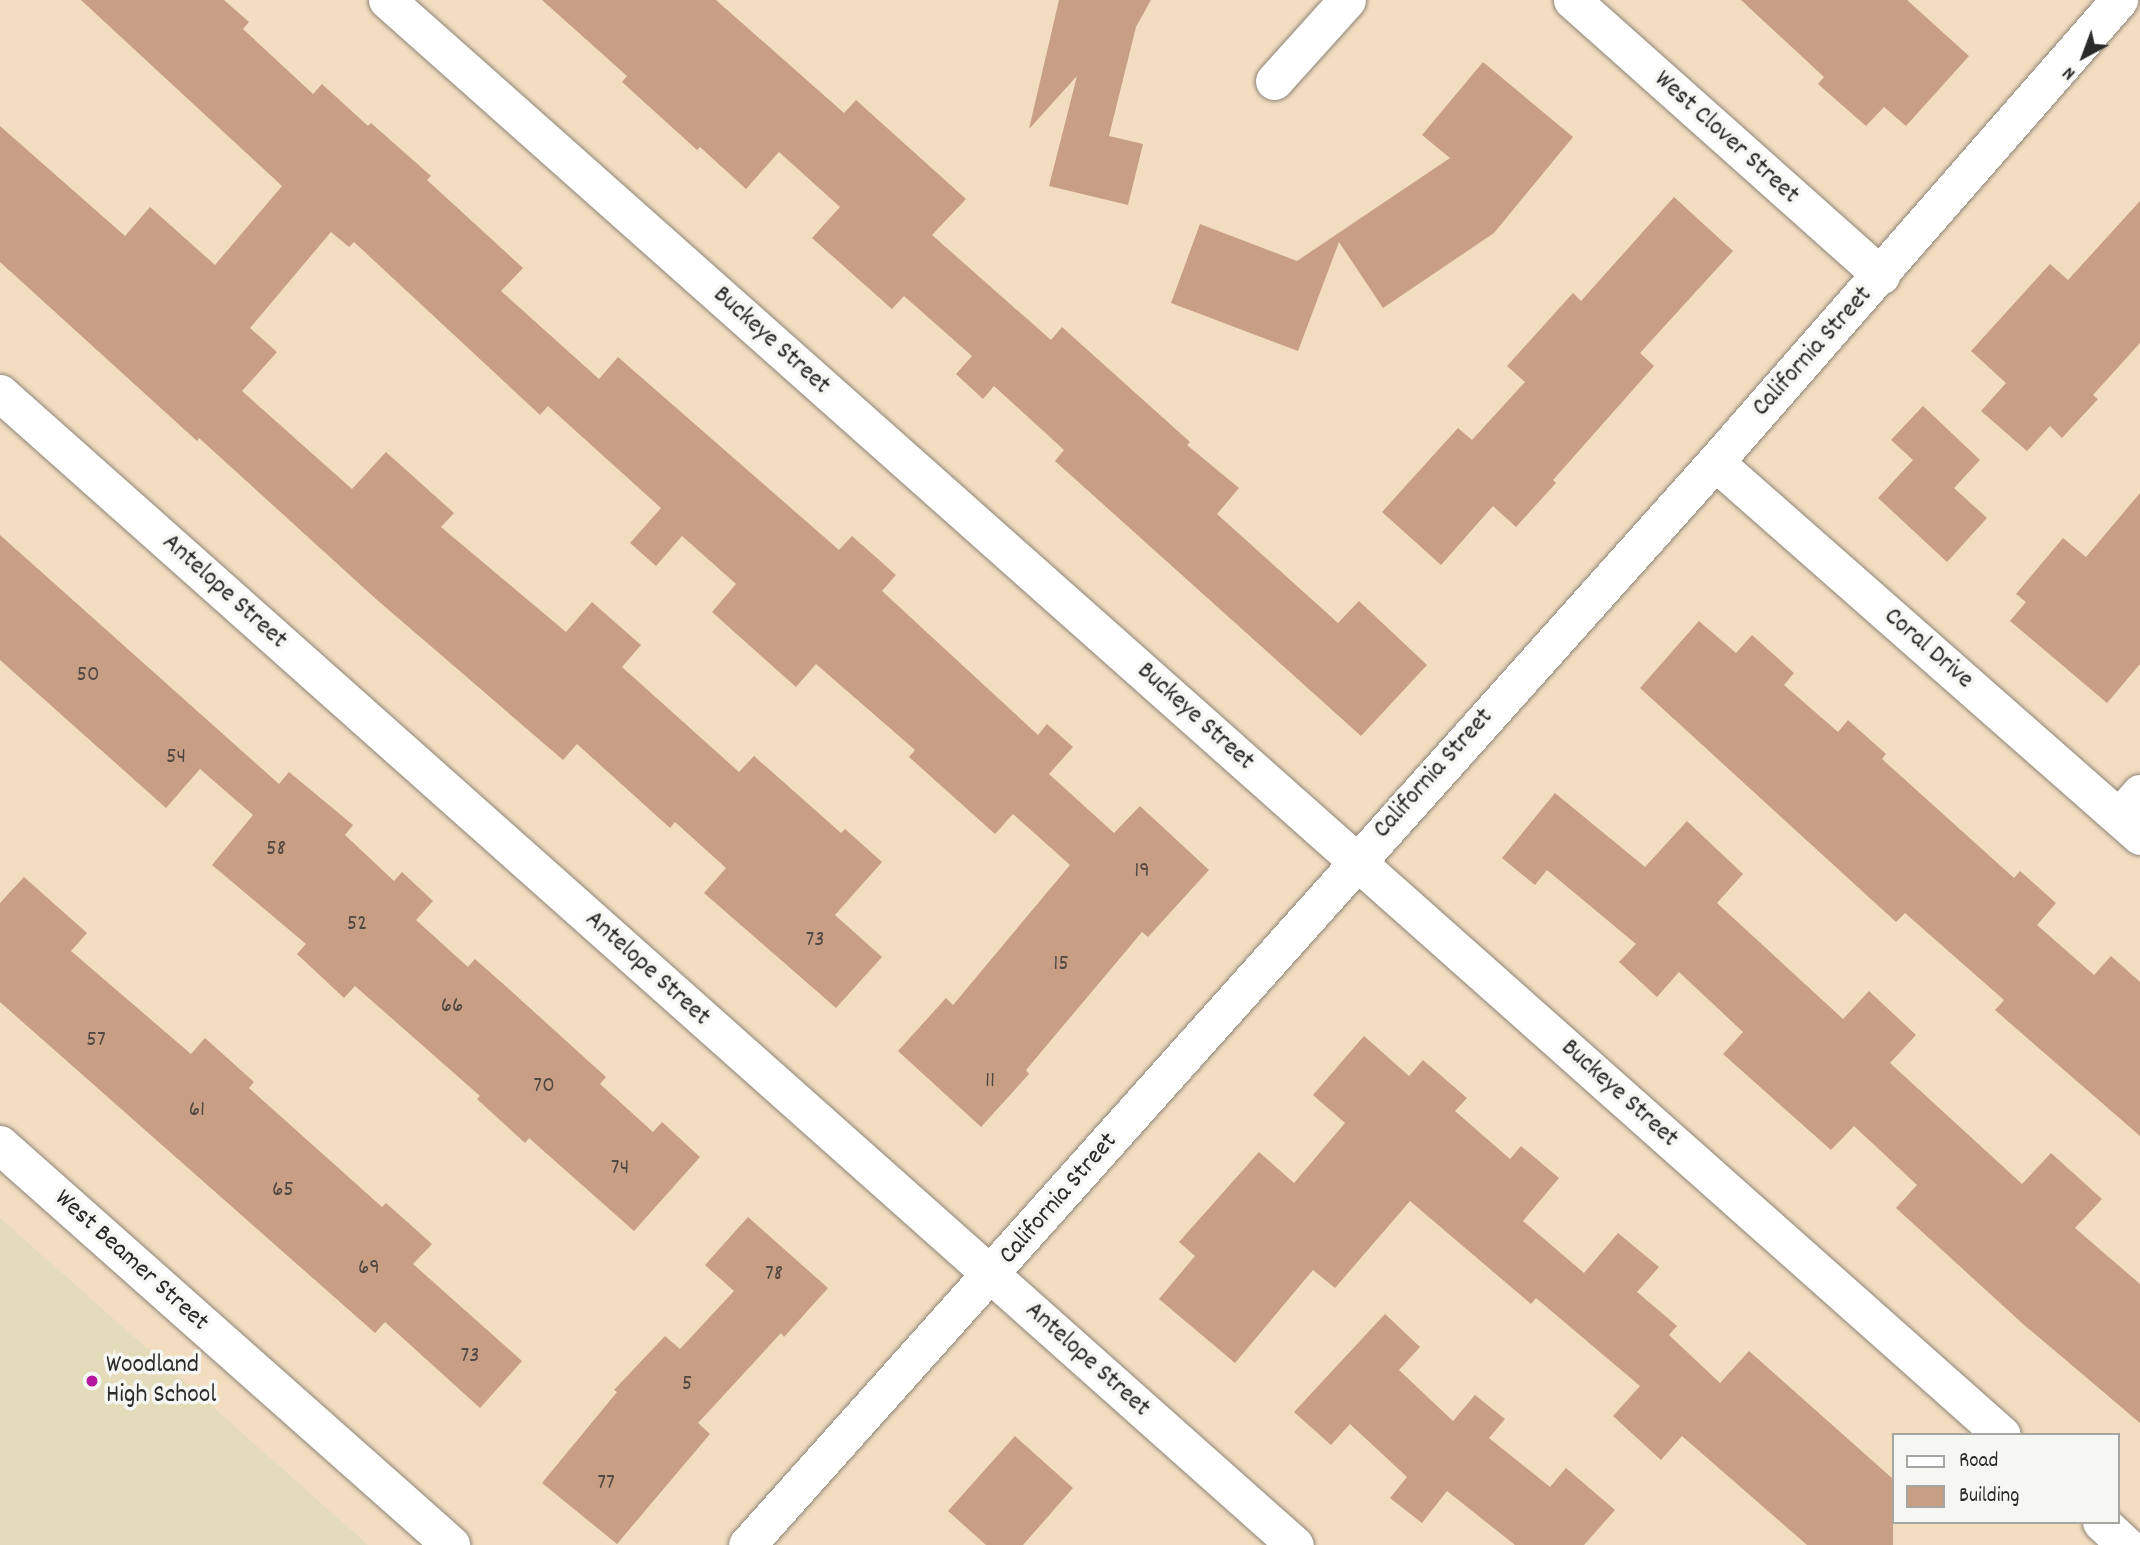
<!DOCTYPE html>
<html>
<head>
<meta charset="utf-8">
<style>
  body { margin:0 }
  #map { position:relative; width:2140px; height:1545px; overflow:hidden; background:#f2ddc1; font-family:Dekko,sans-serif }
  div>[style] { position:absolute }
  .built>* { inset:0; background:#e4dbba }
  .building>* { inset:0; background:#c89f84 }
  .roads { filter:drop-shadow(0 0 2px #8e8476) drop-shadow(0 0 2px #8e8476) }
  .minor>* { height:37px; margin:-18.5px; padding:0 18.5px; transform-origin:18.5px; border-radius:18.5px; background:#fff }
  .tertiary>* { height:38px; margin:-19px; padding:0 19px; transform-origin:19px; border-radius:19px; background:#fff }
  .dots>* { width:19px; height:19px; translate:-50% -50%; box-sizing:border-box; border:4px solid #f6f6f2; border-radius:50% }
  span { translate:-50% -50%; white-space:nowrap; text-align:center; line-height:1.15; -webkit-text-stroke:7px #f6f6f2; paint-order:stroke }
  .number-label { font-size:23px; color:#524841 }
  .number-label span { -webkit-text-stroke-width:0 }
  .street-label { font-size:26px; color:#2b2b2b }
  .poi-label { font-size:26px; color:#2b2b2b }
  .left { translate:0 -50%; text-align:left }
  .legend { position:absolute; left:1892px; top:1433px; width:228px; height:91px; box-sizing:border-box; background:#f6f6f2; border:2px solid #a5a5a2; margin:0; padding:9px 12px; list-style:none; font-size:21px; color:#2b2b2b }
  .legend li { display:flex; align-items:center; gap:14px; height:35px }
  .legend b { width:35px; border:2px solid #a5a5a2 }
  .north { position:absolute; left:2049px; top:21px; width:70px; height:70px; -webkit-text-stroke:5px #f6f6f2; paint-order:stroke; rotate:221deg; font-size:19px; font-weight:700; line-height:28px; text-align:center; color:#2b2b2b }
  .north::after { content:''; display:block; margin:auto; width:24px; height:32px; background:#2b2b2b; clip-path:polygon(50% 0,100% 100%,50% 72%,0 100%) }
</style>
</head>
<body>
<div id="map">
  <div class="built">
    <div style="clip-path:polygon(0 1218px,368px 1545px,0 1545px)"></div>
  </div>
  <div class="building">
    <div style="clip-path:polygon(81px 0,224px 0,249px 22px,243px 29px,313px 94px,322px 84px,368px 126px,371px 123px,431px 176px,427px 180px,523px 268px,501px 291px,599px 379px,618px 357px,839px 550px,852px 536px,896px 575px,882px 591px,1038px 735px,1047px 724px,1073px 747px,1049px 774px,1114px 833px,1140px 806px,1209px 870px,1148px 937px,1142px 932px,1026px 1070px,1029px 1074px,981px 1127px,898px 1051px,946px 998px,953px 1005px,1070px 865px,1013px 814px,995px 834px,909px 757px,915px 750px,816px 664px,796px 687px,712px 612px,736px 584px,682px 536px,656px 566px,630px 543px,661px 508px,548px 406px,540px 415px,354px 242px,349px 247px,331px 232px,250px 328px,277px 352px,242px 391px,352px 489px,386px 452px,454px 513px,441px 527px,566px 632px,592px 602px,641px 645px,622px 667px,739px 772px,754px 756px,841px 833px,845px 829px,882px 862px,835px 915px,882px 957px,836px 1008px,704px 893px,726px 868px,675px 822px,670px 828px,577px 744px,563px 760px,376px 599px,199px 438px,197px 441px,0 262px,0 126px,125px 236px,150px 207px,215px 265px,282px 186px)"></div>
    <div style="clip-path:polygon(542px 0,716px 0,844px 113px,856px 100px,966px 199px,932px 235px,1051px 340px,1062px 327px,1190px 442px,1187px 445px,1239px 488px,1217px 514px,1338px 623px,1359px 601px,1427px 665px,1361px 736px,1055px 461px,1064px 450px,994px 386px,983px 399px,956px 374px,972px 356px,904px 296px,892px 309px,812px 238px,840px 207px,779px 152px,746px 189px,700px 147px,697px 150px,622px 82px,627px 76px)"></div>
    <div style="clip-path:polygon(1059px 0,1151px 0,1136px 27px,1109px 136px,1143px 144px,1128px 205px,1049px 186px,1077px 76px,1029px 129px)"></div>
    <div style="clip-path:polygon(1741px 0,1907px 0,1969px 56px,1906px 126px,1884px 107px,1866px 126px,1818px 84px,1824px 77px)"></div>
    <div style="clip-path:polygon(1483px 62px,1573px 137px,1494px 233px,1383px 308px,1339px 242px,1298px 351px,1171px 303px,1200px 224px,1297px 261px,1450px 158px,1422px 135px)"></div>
    <div style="clip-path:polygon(1674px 197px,1733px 251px,1640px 353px,1654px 366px,1553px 480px,1556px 483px,1516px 527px,1493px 506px,1441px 565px,1382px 512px,1458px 428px,1472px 440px,1525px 382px,1507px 366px,1573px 293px,1581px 301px)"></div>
    <div style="clip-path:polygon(2140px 201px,2140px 343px,2093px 395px,2098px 399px,2062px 438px,2050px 426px,2027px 451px,1981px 411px,2006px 383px,1971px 351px,2050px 264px,2068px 280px)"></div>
    <div style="clip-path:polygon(1923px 406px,1980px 460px,1954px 488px,1987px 518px,1947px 562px,1878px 498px,1913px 460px,1891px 440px)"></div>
    <div style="clip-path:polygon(2140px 493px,2140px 664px,2107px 703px,2010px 621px,2026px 602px,2016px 594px,2063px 538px,2086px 557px)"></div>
    <div style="clip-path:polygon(0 535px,279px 784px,289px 772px,353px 825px,345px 835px,394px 881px,402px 872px,433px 901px,416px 920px,468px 967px,475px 959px,510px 990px,606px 1077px,600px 1084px,653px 1132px,662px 1122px,700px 1157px,634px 1231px,529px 1138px,525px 1143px,477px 1099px,480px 1096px,355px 986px,344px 998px,297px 954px,306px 944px,212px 865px,253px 815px,200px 769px,166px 808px,0 660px)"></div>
    <div style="clip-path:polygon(1699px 621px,1736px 653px,1752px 635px,1794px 673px,1784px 685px,1838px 732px,1848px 720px,1886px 754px,1882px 759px,2014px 878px,2020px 871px,2056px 903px,2037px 925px,2094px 975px,2111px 956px,2140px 982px,2140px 1136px,1995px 1010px,2004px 1000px,1905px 913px,1896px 922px,1640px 688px)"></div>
    <div style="clip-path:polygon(1555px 793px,1645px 867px,1687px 821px,1743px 874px,1717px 903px,1843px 1019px,1869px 991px,1916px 1035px,1890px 1063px,2022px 1184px,2051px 1153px,2102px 1199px,2075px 1228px,2140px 1284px,2140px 1423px,2023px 1324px,1896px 1208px,1917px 1185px,1854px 1126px,1831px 1150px,1723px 1054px,1743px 1032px,1679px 972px,1657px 997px,1619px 962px,1636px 944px,1547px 870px,1535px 885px,1502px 858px)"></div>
    <div style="clip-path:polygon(24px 877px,87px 933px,71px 951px,191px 1054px,205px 1038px,254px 1082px,249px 1088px,382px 1207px,386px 1203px,432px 1244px,413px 1264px,522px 1361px,480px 1408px,385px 1322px,375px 1333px,0 1002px,0 903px)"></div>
    <div style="clip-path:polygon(1364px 1036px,1409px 1076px,1423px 1060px,1467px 1098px,1455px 1111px,1510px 1159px,1521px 1146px,1559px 1178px,1523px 1221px,1584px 1273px,1618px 1233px,1659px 1267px,1637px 1292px,1677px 1326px,1669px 1335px,1720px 1383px,1749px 1351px,1893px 1479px,1893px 1545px,1807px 1545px,1682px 1436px,1661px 1460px,1613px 1416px,1640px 1386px,1536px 1298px,1531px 1304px,1410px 1201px,1335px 1288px,1313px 1270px,1235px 1363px,1159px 1299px,1195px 1256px,1179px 1242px,1259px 1152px,1294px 1183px,1345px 1123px,1313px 1095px)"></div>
    <div style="clip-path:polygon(748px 1217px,828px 1288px,784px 1337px,781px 1333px,698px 1423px,710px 1434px,617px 1544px,542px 1483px,617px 1392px,614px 1390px,665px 1336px,680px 1349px,734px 1291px,705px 1265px)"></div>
    <div style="clip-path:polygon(1385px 1314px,1420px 1347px,1399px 1370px,1453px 1421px,1475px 1395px,1505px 1419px,1489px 1438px,1550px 1487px,1566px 1468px,1615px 1510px,1584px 1545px,1515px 1545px,1447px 1491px,1422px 1523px,1390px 1498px,1407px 1477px,1350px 1424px,1331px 1445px,1294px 1412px)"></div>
    <div style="clip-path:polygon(1015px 1436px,1073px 1488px,1023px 1545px,986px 1545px,948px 1511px)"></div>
  </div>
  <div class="roads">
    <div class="minor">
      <div style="left:387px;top:0;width:2160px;rotate:41.62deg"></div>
      <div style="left:1572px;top:0;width:414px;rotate:41.7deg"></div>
      <div style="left:1274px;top:81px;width:109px;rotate:-48deg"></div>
      <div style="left:0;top:393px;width:1733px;rotate:41.66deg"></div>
      <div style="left:1715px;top:462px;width:566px;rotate:41.35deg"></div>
      <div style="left:2119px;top:817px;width:32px;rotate:-49deg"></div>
      <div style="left:2101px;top:1522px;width:34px;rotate:43deg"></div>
      <div style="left:747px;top:1545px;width:1453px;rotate:-48.21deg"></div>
      <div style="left:1715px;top:462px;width:614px;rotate:-48.83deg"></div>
    </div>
    <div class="tertiary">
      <div style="left:0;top:1145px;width:603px;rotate:41.57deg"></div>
    </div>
  </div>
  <div class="dots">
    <div style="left:92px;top:1381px;background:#b5179e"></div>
  </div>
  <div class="number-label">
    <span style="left:88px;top:676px">50</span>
    <span style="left:176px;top:758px">54</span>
    <span style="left:276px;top:850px">58</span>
    <span style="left:1142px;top:872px">19</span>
    <span style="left:357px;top:925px">52</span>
    <span style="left:815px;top:941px">73</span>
    <span style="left:1061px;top:965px">15</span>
    <span style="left:452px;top:1007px">66</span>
    <span style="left:96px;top:1041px">57</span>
    <span style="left:990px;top:1082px">11</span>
    <span style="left:544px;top:1087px">70</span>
    <span style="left:197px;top:1111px">61</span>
    <span style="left:620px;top:1169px">74</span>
    <span style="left:283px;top:1191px">65</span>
    <span style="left:369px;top:1269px">69</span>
    <span style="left:774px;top:1275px">78</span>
    <span style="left:470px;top:1357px">73</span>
    <span style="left:687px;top:1385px">5</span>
    <span style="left:606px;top:1484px">77</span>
  </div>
  <div class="street-label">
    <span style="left:1726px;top:138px;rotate:42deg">West Clover Street</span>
    <span style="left:771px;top:341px;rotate:42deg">Buckeye Street</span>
    <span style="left:1813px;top:352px;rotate:-48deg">California Street</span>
    <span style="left:224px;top:592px;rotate:42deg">Antelope Street</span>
    <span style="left:1928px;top:649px;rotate:41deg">Coral Drive</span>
    <span style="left:1195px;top:717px;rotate:42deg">Buckeye Street</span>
    <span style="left:1434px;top:774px;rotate:-48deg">California Street</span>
    <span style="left:647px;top:969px;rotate:42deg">Antelope Street</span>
    <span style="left:1619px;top:1094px;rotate:42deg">Buckeye Street</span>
    <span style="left:1059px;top:1199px;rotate:-49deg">California Street</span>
    <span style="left:131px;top:1261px;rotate:42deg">West Beamer Street</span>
    <span style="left:1087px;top:1360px;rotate:42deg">Antelope Street</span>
  </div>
  <div class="poi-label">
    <span class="left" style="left:106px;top:1381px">Woodland<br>High School</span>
  </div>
  <ul class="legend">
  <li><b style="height:9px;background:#fff"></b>Road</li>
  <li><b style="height:19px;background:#c89f84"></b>Building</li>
  </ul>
  <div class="north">N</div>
</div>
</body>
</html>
